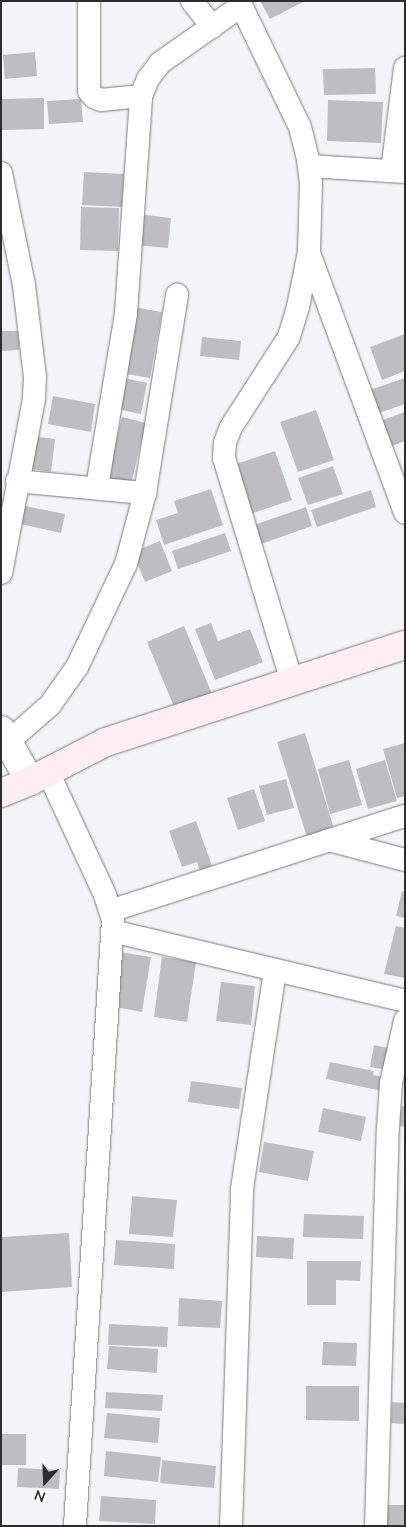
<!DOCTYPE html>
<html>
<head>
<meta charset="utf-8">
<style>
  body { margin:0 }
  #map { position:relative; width:406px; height:1527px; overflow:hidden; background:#f3f4f7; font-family:Mulish,sans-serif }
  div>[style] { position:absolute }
  .building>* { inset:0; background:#bebec2 }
  .roads { filter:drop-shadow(0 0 1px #7a7b7e) drop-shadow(0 0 1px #7a7b7e) }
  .minor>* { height:22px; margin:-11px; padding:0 11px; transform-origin:11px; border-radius:11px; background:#fff }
  .tertiary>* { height:28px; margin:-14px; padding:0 14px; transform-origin:14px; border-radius:14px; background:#fff }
  .secondary>* { height:28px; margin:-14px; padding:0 14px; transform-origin:14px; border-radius:14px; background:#feeef2 }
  span { translate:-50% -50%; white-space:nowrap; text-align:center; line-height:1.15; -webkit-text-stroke:4px #fff; paint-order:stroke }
  .frame { position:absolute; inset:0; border:2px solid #2d2d2f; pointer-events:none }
  .north { position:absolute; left:20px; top:1457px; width:50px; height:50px; -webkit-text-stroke:4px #fff; paint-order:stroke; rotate:200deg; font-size:14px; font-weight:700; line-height:20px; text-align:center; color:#2d2d2f }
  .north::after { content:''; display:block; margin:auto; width:18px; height:22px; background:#2d2d2f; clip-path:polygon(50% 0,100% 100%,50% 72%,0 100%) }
</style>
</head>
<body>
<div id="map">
  <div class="building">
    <div style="clip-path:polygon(260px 1px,305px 1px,270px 19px)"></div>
    <div style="clip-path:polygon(35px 52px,37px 76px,5px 79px,3px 55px)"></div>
    <div style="clip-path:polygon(375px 68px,376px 94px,324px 95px,323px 69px)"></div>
    <div style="clip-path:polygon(44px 98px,44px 129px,2px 130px,1px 99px)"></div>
    <div style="clip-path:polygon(81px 99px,83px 122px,49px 124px,47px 101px)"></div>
    <div style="clip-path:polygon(328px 100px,383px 102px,381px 143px,327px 141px)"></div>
    <div style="clip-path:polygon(84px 172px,124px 174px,122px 207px,82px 205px)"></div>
    <div style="clip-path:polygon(81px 207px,119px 208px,118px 251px,80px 250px)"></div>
    <div style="clip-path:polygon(138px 214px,171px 218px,168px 248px,135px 245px)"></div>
    <div style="clip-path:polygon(132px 307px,162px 312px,150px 378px,120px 373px)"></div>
    <div style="clip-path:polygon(1px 331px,19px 331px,19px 350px,1px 351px)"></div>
    <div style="clip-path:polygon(405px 334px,405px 371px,382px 380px,370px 347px)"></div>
    <div style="clip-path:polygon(202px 337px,241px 341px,239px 360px,200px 356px)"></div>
    <div style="clip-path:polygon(119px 377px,147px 383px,141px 414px,112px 408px)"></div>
    <div style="clip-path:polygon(405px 378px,405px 404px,376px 414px,367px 391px)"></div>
    <div style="clip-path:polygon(53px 396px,95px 404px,91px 432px,48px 424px)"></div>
    <div style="clip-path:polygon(316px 410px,334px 460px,298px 472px,280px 422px)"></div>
    <div style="clip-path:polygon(405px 412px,405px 441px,389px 447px,380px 421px)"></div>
    <div style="clip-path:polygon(122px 417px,146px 423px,131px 484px,107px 478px)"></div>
    <div style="clip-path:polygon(30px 436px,55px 439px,51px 472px,25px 468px)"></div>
    <div style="clip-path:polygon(275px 451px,292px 500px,250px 514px,233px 465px)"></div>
    <div style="clip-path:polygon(333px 466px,343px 494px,308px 505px,298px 478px)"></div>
    <div style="clip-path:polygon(211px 489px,223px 525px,164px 545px,156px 520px,178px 513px,174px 501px)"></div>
    <div style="clip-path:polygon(371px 490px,376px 507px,317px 527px,311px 510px)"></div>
    <div style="clip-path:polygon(20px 505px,65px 514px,61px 533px,16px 523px)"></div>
    <div style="clip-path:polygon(306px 507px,312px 526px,261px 544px,254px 525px)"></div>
    <div style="clip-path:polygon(225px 533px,231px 551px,178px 569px,172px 551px)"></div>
    <div style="clip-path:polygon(160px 541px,172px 571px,145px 582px,133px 552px)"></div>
    <div style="clip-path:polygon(211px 623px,218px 641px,250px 629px,263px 662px,215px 680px,195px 629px)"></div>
    <div style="clip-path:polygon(184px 626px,212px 694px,175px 709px,147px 642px)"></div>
    <div style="clip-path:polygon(305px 733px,334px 829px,307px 837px,277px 742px)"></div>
    <div style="clip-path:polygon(405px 743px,405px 796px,397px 798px,383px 749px)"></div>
    <div style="clip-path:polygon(349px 760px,362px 805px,330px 814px,318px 769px)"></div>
    <div style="clip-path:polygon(385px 760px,397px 801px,368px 809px,356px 769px)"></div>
    <div style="clip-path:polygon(286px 779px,294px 808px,267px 815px,259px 786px)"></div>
    <div style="clip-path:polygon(254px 789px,265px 821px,238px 830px,227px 798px)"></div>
    <div style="clip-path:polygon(196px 821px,212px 866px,200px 871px,197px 862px,182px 867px,169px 831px)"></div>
    <div style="clip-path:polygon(402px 891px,405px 892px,405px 918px,396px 916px)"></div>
    <div style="clip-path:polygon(396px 926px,405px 928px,405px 978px,384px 974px)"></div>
    <div style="clip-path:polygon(119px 952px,151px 957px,142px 1012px,110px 1006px)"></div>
    <div style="clip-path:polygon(162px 957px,196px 962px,187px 1022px,154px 1017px)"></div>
    <div style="clip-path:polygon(221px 982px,255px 986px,251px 1025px,216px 1021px)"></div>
    <div style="clip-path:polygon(374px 1045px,393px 1049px,389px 1070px,370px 1067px)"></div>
    <div style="clip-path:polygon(330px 1062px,374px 1071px,373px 1075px,384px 1077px,382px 1091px,326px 1079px)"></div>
    <div style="clip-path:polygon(191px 1081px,242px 1088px,239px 1109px,188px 1102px)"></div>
    <div style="clip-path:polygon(402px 1106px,405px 1107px,405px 1127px,397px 1125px)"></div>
    <div style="clip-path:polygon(323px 1108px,366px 1117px,361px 1141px,318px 1132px)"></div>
    <div style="clip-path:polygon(264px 1142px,314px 1151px,308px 1181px,259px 1172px)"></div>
    <div style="clip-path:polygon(132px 1196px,177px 1200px,173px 1237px,129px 1234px)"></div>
    <div style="clip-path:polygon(304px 1214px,364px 1216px,363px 1239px,303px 1237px)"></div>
    <div style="clip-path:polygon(69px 1233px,72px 1287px,1px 1292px,1px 1237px)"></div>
    <div style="clip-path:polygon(257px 1236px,294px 1238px,293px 1259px,256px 1257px)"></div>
    <div style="clip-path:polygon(116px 1240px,175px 1244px,174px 1269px,114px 1265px)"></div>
    <div style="clip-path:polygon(307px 1261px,361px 1261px,360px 1281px,336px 1280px,336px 1305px,307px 1305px)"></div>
    <div style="clip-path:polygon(179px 1298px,222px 1301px,220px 1328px,178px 1326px)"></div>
    <div style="clip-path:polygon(109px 1324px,168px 1327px,167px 1347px,108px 1345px)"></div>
    <div style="clip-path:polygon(323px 1342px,357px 1343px,356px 1366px,322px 1365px)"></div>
    <div style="clip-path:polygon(109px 1346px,158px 1349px,157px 1373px,107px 1369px)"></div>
    <div style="clip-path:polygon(306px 1386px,359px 1386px,359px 1421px,306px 1420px)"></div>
    <div style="clip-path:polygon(106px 1392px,163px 1395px,162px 1411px,105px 1408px)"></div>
    <div style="clip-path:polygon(392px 1402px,405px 1403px,405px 1424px,391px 1423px)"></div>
    <div style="clip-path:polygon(107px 1413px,160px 1418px,158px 1443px,104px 1438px)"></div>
    <div style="clip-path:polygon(1px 1434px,26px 1434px,26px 1465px,1px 1465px)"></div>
    <div style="clip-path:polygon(106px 1451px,161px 1457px,158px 1482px,104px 1476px)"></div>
    <div style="clip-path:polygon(162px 1460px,216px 1466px,214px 1488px,160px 1483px)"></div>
    <div style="clip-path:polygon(18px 1468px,60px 1470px,59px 1489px,17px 1487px)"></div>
    <div style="clip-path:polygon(101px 1496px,156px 1500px,155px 1524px,99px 1521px)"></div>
    <div style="clip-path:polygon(383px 1505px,405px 1505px,405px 1526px,384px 1526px)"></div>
  </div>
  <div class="roads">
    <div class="minor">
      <div style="left:89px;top:1px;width:90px;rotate:90deg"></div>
      <div style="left:89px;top:91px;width:8px;rotate:50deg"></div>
      <div style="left:94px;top:97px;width:8px;rotate:23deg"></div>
      <div style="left:101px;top:100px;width:40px;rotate:-5.7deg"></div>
      <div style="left:192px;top:1px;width:33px;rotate:52deg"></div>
      <div style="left:239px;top:1px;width:140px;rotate:64.2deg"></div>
      <div style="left:300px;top:127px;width:33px;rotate:76deg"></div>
      <div style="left:308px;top:159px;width:24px;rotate:83deg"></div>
      <div style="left:311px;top:183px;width:69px;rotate:91.7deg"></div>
      <div style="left:309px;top:252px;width:56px;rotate:101.3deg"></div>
      <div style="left:298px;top:307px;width:31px;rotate:107deg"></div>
      <div style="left:289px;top:337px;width:107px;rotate:122.8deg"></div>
      <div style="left:231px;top:427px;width:17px;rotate:111deg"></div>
      <div style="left:225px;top:443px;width:15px;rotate:94deg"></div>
      <div style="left:224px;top:458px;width:234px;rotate:73.1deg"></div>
      <div style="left:309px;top:166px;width:96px;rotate:3.6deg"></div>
      <div style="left:392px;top:171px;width:104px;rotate:-82.8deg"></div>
      <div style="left:1px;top:173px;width:114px;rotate:78.4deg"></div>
      <div style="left:24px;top:285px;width:93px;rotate:83.2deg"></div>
      <div style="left:35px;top:377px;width:22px;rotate:93deg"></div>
      <div style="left:34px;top:399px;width:177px;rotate:100.7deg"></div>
      <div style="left:309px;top:253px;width:277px;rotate:69.7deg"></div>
      <div style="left:17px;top:481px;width:129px;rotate:5.4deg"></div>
      <div style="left:97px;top:487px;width:176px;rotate:-80.5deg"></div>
      <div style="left:126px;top:313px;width:218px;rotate:-86deg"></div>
      <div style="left:141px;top:96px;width:18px;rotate:-68deg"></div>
      <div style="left:148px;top:79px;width:20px;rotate:-53deg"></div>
      <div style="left:160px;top:63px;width:99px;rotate:-35.1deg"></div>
      <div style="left:9px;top:741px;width:55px;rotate:-41.3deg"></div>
      <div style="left:50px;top:705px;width:47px;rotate:-54.6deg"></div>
      <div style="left:77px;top:667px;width:114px;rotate:-64.6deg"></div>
      <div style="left:126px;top:564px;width:73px;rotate:-75deg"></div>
      <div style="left:145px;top:493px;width:201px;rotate:-80.8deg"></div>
      <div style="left:48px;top:772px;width:136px;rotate:65.1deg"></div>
      <div style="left:105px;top:895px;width:26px;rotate:72deg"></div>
      <div style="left:113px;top:920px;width:607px;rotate:93.59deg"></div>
      <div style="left:329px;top:840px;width:79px;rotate:14.7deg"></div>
      <div style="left:110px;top:911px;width:310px;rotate:-17.9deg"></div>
      <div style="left:112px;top:931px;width:301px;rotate:13.4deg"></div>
      <div style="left:231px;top:1526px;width:337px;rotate:-88.1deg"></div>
      <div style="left:242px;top:1189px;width:221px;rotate:-81.4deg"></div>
      <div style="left:376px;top:1526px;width:398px;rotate:-88.3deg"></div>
      <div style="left:388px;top:1128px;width:45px;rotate:-86.2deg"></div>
      <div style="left:391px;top:1083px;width:64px;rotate:-77.3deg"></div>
    </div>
    <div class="tertiary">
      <div style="left:1px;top:730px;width:59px;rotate:60.4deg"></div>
    </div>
    <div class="secondary">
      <div style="left:1px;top:793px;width:31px;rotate:-22deg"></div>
      <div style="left:30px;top:781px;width:85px;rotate:-27.2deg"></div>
      <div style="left:106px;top:742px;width:314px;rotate:-18deg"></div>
    </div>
  </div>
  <div class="frame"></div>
  <div class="north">N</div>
</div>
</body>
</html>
